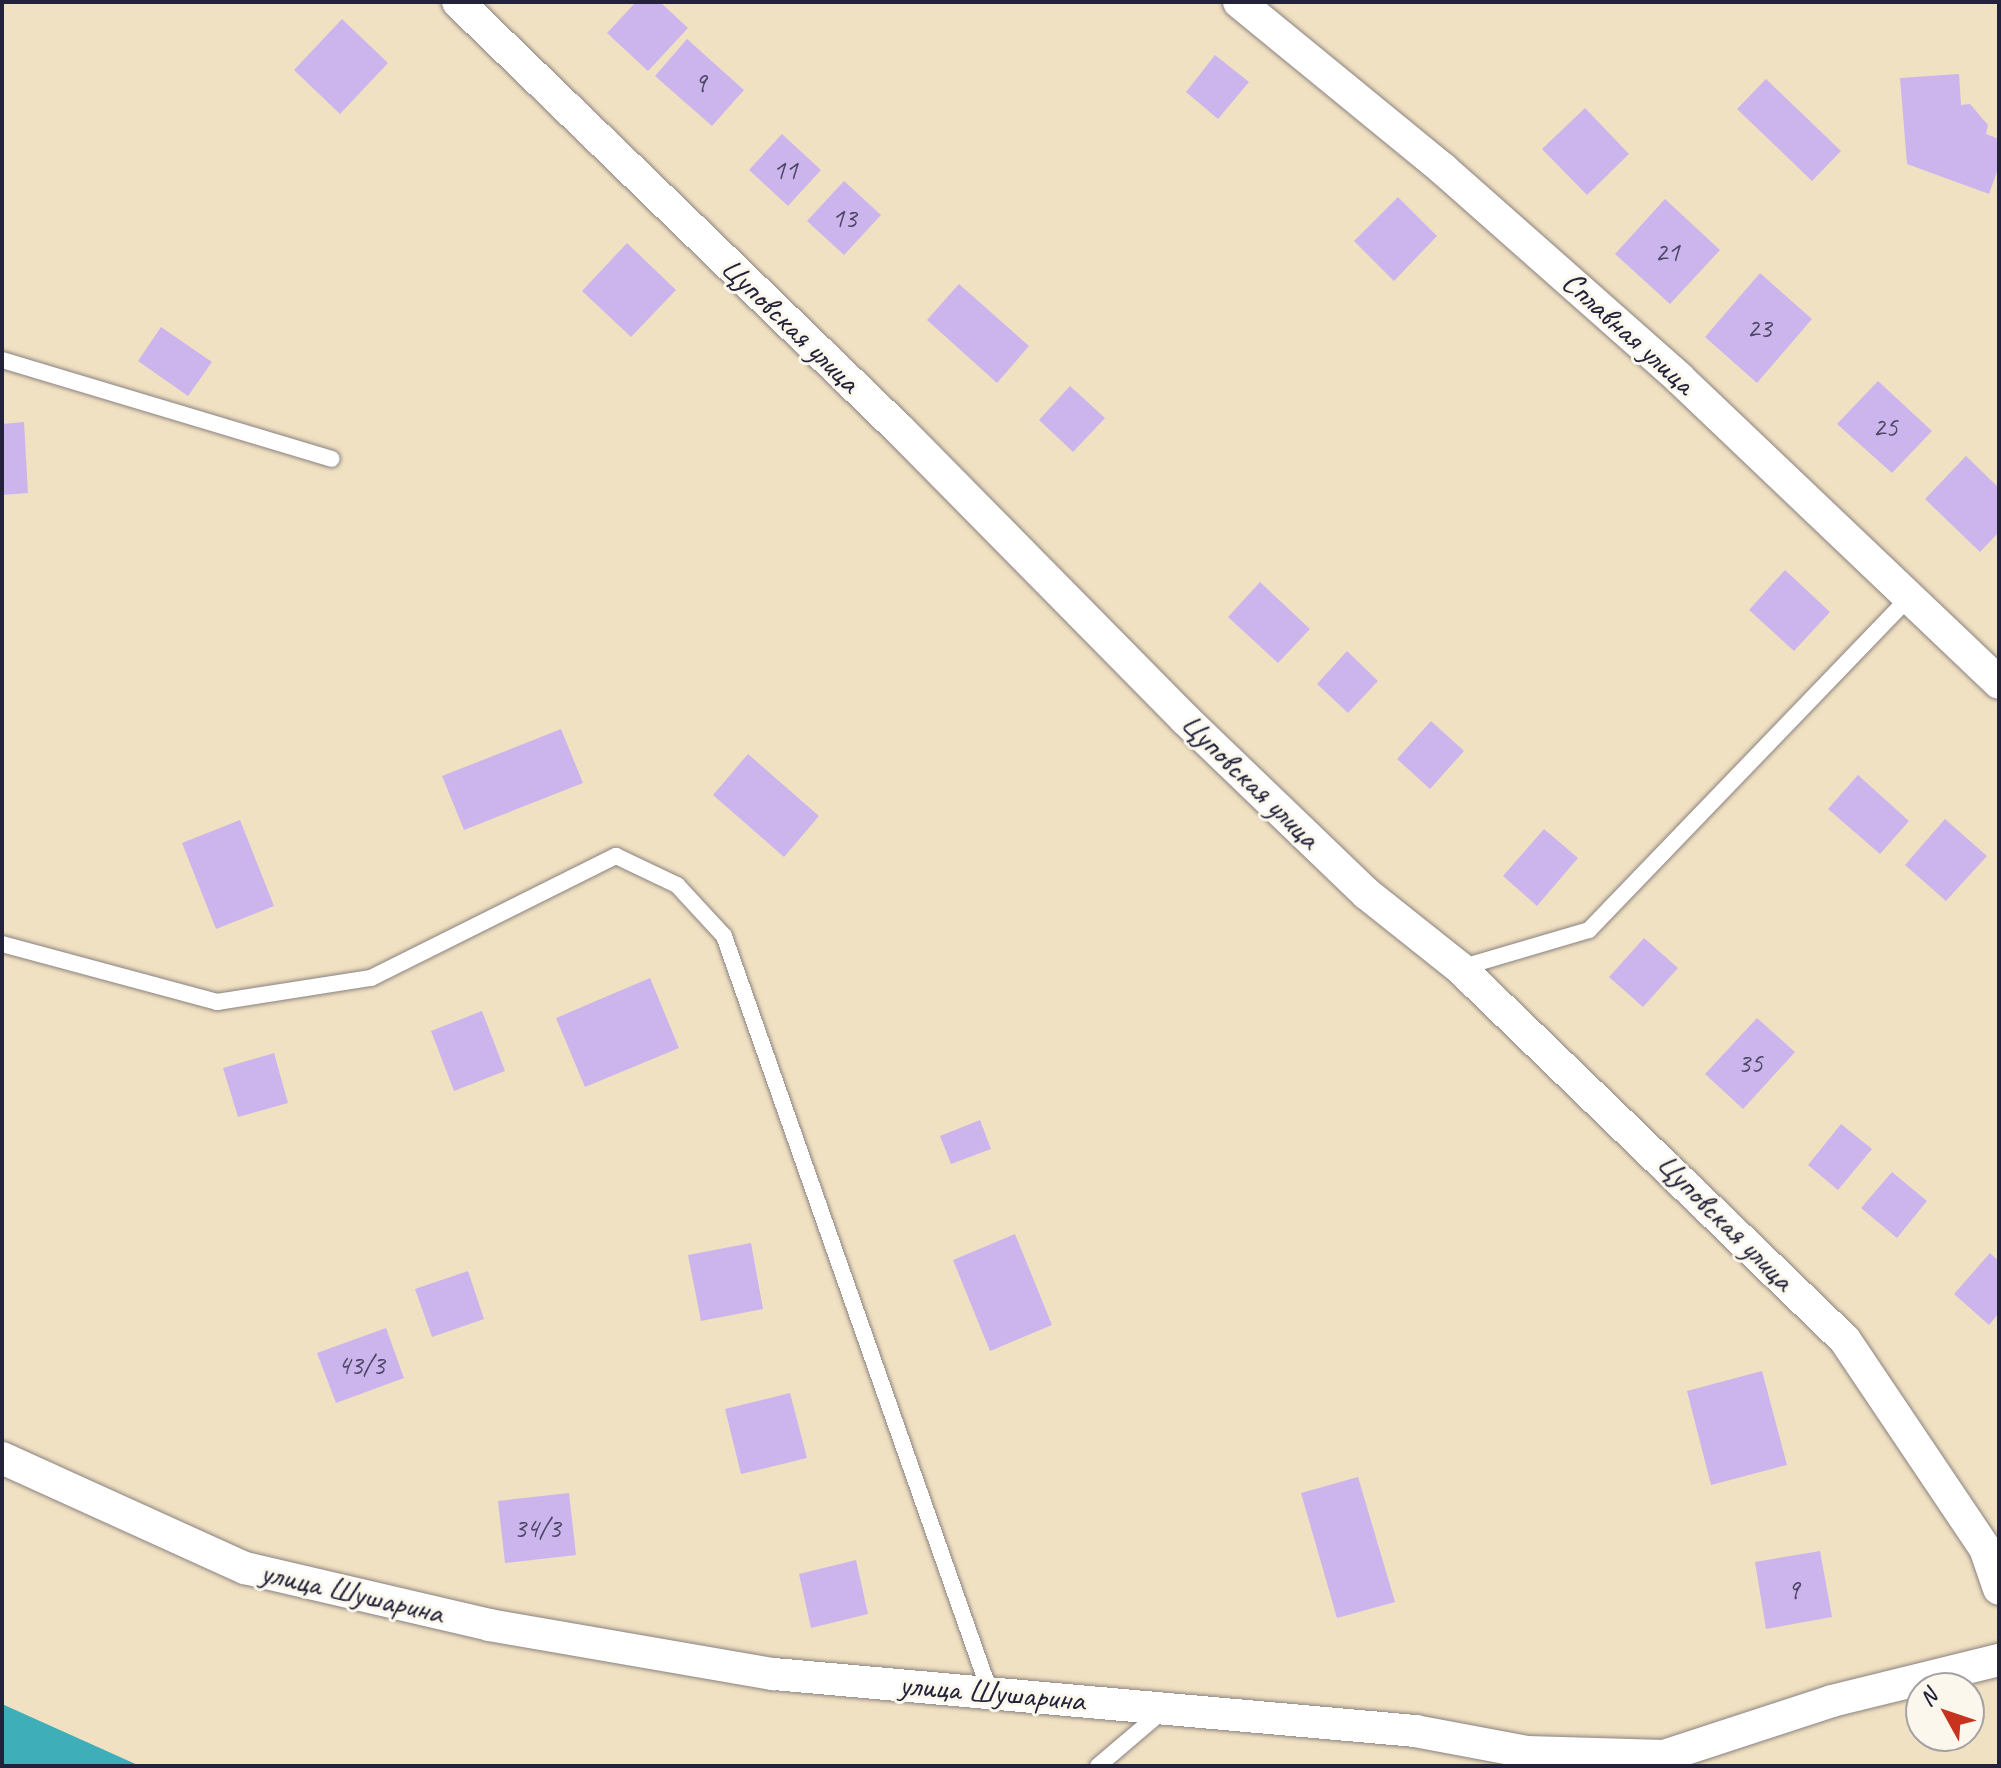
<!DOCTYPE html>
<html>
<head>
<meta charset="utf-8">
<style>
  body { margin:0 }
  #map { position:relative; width:2001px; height:1768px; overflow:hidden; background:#f1e1c3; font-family:Caveat,sans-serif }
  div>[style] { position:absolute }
  .water>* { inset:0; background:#3eafb9 }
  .building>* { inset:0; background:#ccb5ec }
  .roads { filter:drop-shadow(0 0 2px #8a827f) drop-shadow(0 0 2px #8a827f) }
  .lane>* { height:16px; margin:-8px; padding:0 8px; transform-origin:8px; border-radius:8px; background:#fff }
  .street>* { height:32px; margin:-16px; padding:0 16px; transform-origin:16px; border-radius:16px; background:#fff }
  span { translate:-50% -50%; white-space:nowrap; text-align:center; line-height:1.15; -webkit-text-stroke:6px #fbf7ec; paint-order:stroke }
  .number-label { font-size:28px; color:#4c4767 }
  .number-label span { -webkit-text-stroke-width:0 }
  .street-label { font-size:32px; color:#22223b }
  .frame { position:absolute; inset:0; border:4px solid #22223b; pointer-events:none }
  .north { position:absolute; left:1905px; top:1672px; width:80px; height:80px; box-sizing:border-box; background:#fbf7ec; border:2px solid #a4a2a5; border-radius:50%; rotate:310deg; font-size:22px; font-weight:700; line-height:32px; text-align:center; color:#22223b }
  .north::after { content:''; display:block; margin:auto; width:28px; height:36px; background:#c8321e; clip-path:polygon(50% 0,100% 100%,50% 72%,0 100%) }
</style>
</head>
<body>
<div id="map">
  <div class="water">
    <div style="clip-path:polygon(2px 1704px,140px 1766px,2px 1766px)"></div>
  </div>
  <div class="building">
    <div style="clip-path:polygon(636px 2px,660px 2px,688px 28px,648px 71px,607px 33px)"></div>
    <div style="clip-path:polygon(342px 19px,388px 63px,340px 114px,294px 70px)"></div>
    <div style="clip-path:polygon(687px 39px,744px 90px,712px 126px,655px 76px)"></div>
    <div style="clip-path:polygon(1215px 55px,1249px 82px,1218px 119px,1186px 92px)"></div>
    <div style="clip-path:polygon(1959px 74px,1961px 105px,1970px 104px,1988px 125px,1986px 134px,1999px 139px,1999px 166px,1989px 194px,1907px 164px,1900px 78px)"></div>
    <div style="clip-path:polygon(1766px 79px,1841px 151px,1812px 181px,1737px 109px)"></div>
    <div style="clip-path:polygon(1585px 108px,1629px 154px,1587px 195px,1542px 149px)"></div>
    <div style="clip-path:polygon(782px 134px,821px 170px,788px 206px,749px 170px)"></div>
    <div style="clip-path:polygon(844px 181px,881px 215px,844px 255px,807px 221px)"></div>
    <div style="clip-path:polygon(1398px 197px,1437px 236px,1394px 281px,1354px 241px)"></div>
    <div style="clip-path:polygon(1665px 199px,1720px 250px,1670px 304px,1615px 254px)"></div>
    <div style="clip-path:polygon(627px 243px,676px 290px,631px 337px,582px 291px)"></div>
    <div style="clip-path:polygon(1760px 273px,1812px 319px,1757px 383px,1705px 337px)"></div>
    <div style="clip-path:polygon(959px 284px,1029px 346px,997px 383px,927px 320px)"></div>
    <div style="clip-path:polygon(161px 327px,212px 362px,188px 396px,138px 361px)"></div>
    <div style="clip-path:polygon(1878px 381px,1932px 431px,1892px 473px,1837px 424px)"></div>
    <div style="clip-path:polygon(1070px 386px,1105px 418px,1073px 452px,1039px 420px)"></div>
    <div style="clip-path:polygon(24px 422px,28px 493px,2px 495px,2px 424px)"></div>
    <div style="clip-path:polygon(1966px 456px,1999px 488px,1999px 532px,1980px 552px,1925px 499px)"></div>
    <div style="clip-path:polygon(1785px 570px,1830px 612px,1794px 651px,1749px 610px)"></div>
    <div style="clip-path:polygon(1260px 582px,1310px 629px,1278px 663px,1228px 617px)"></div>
    <div style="clip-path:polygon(1347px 651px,1378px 681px,1348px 713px,1317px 684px)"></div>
    <div style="clip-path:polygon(1431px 721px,1464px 751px,1430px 789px,1397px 759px)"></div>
    <div style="clip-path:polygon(561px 729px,583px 783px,464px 830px,442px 776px)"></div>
    <div style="clip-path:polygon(748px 754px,819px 816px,784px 857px,713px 795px)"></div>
    <div style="clip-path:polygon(1858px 775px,1909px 821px,1880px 854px,1828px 809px)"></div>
    <div style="clip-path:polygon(1945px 819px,1987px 856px,1946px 901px,1905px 865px)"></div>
    <div style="clip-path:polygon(240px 820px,274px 906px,216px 929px,182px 843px)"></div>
    <div style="clip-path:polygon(1544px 829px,1578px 858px,1537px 906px,1503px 876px)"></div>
    <div style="clip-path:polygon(1644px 938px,1678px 968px,1643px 1007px,1609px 977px)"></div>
    <div style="clip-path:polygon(650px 978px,679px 1048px,585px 1087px,556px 1018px)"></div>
    <div style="clip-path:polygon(482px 1011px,505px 1071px,454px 1091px,431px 1031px)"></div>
    <div style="clip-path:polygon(1757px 1018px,1795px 1052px,1743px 1109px,1705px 1074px)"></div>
    <div style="clip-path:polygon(274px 1053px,288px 1103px,238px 1117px,223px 1068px)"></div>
    <div style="clip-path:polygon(980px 1120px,991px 1149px,951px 1164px,940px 1136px)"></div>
    <div style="clip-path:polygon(1841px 1124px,1872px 1149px,1838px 1190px,1808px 1165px)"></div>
    <div style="clip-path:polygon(1892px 1172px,1927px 1201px,1897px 1238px,1861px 1208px)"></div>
    <div style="clip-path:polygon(1015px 1234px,1052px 1325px,990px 1351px,953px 1260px)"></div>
    <div style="clip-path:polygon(751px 1243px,763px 1309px,701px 1321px,688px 1255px)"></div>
    <div style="clip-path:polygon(1990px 1253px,1999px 1261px,1999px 1313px,1989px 1325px,1954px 1294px)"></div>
    <div style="clip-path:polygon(468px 1271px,484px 1319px,432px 1337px,415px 1289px)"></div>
    <div style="clip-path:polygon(386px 1328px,404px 1378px,336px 1403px,317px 1353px)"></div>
    <div style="clip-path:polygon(1762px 1371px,1787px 1465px,1711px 1485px,1687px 1391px)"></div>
    <div style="clip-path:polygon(790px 1393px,807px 1458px,741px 1474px,725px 1409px)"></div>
    <div style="clip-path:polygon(1358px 1477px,1395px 1602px,1337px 1618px,1301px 1493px)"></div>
    <div style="clip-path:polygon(569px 1493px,576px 1555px,505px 1563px,498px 1501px)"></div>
    <div style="clip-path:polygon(1820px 1551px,1832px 1617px,1766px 1629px,1755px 1562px)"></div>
    <div style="clip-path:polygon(856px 1560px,868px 1614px,811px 1628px,799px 1574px)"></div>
  </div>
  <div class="roads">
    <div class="lane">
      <div style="left:2px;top:360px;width:344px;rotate:16.7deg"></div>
      <div style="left:2px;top:944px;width:223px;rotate:15.1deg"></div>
      <div style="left:217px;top:1002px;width:156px;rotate:-8.9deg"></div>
      <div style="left:371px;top:978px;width:274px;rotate:-26.5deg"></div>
      <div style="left:616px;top:856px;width:68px;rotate:25.4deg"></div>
      <div style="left:677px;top:885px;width:69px;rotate:47.3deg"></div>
      <div style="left:724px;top:936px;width:801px;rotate:70.62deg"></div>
      <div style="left:1460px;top:968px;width:134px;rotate:-16.4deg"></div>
      <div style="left:1589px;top:930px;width:459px;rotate:-46.1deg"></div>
      <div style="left:1098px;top:1766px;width:88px;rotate:-40.4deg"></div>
    </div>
    <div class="street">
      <div style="left:458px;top:2px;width:615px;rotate:44.08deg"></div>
      <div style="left:900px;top:430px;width:406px;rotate:45.4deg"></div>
      <div style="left:1185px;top:719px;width:252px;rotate:43.9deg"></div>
      <div style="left:1367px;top:894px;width:119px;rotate:38.5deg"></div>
      <div style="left:1460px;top:968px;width:535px;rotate:44.02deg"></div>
      <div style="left:1845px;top:1340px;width:251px;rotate:56.1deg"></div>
      <div style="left:1985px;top:1548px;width:43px;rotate:71.1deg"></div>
      <div style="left:1239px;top:2px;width:264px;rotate:39.3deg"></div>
      <div style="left:1443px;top:169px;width:315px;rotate:41.5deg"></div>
      <div style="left:1679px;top:378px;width:442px;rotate:43.6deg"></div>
      <div style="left:2px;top:1458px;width:267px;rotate:24.4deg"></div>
      <div style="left:245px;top:1568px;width:251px;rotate:13.1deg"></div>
      <div style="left:489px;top:1625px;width:289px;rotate:9.8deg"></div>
      <div style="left:774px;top:1674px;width:644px;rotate:5.08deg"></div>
      <div style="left:1415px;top:1731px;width:114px;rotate:10.6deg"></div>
      <div style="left:1527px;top:1752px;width:137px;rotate:1.7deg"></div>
      <div style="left:1664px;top:1756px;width:177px;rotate:-18.1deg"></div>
      <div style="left:1832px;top:1701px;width:172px;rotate:-13.8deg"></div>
    </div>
  </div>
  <div class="number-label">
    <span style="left:700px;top:83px">9</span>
    <span style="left:785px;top:170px">11</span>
    <span style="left:844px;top:218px">13</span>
    <span style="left:1667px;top:252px">21</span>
    <span style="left:1759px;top:328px">23</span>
    <span style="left:1885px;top:427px">25</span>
    <span style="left:1750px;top:1063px">35</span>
    <span style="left:361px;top:1365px">43/3</span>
    <span style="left:537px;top:1528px">34/3</span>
    <span style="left:1793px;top:1590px">9</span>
  </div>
  <div class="street-label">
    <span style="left:790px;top:325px;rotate:44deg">Цуповская улица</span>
    <span style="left:1628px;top:333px;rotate:42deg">Сплавная улица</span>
    <span style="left:1250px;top:781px;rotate:44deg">Цуповская улица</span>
    <span style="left:1725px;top:1222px;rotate:45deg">Цуповская улица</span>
    <span style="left:352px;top:1593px;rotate:13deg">улица Шушарина</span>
    <span style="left:992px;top:1693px;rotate:5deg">улица Шушарина</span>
  </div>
  <div class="frame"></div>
  <div class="north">N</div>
</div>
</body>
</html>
